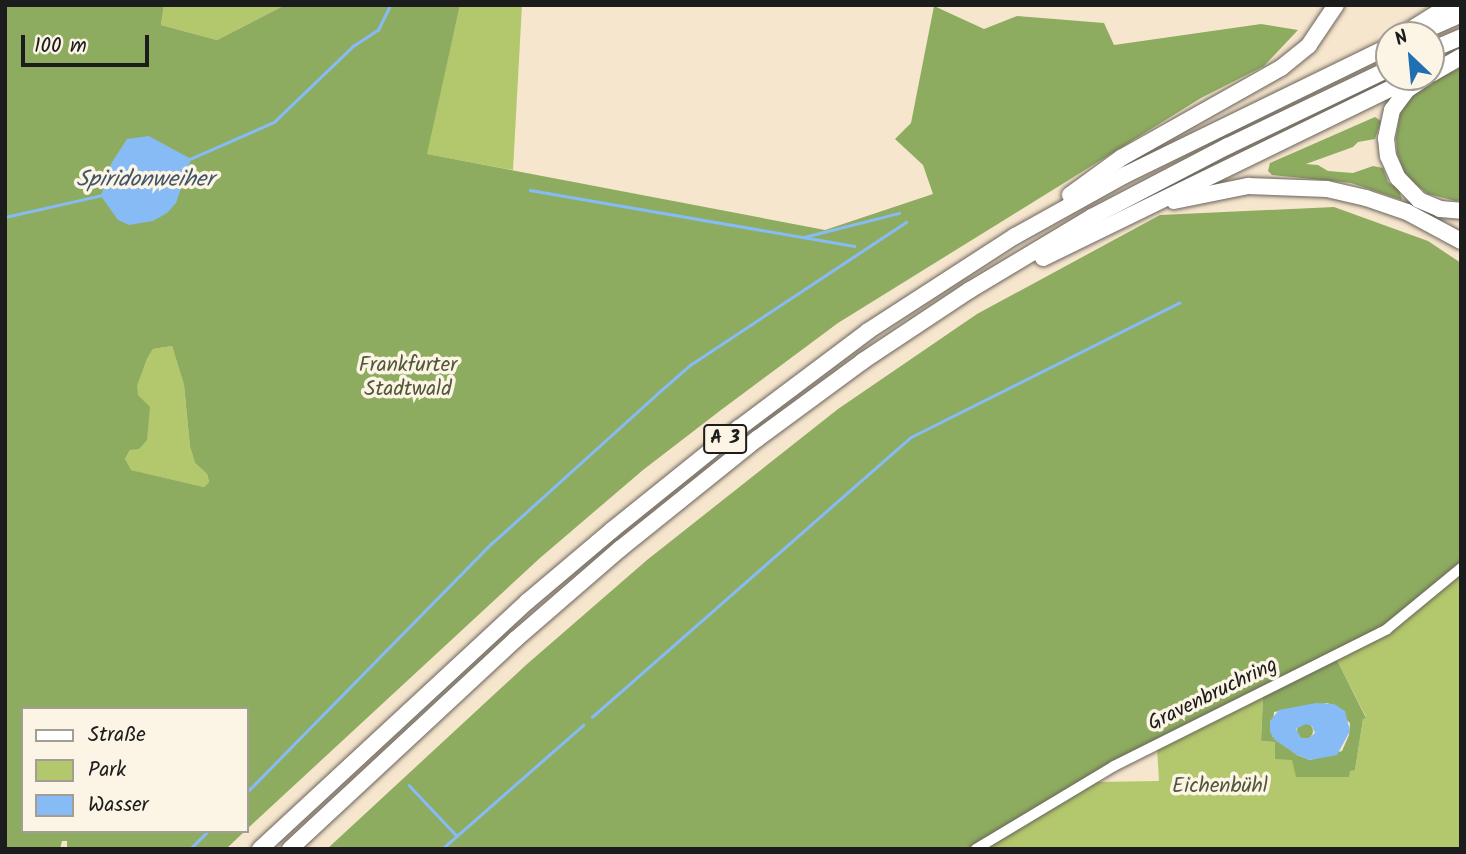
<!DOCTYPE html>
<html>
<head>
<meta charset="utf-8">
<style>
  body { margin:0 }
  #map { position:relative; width:1466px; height:854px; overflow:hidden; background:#f7e6ce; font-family:Kalam,sans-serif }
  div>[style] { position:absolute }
  .green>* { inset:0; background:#b3c86c }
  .forest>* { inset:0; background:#8eac60 }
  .round { border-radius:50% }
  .water>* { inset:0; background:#86bbf5 }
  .stream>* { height:2.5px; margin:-1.25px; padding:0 1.25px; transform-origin:1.25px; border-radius:1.25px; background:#86bbf5 }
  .roads { filter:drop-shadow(0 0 2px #69635a) drop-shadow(0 0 2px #69635a) }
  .minor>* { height:10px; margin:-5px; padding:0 5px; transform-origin:5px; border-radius:5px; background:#fff }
  .highway>* { height:16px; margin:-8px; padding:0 8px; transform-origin:8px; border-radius:8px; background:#fff }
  span { translate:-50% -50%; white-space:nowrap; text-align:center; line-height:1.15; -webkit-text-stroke:7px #fcf5e5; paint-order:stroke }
  .shield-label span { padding:2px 5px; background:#fcf5e5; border:2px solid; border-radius:5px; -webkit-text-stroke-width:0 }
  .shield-label { font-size:19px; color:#1c1c1c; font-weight:700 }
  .park-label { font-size:21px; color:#515838 }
  .street-label { font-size:21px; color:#1c1c1c }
  .water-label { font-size:23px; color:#415468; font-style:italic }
  .frame { position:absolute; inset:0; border:7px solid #1c1c1c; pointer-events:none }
  .legend { position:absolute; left:21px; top:707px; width:228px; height:126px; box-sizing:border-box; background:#fcf5e5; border:2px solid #a29e95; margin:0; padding:9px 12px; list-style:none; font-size:21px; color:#1c1c1c }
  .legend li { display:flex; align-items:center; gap:14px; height:35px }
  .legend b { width:35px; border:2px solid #a29e95 }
  .north { position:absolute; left:1375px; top:21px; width:70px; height:70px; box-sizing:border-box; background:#fcf5e5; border:2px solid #a29e95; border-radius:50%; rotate:334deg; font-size:19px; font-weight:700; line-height:28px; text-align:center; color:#1c1c1c }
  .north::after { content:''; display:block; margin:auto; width:24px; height:32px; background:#1f6fb2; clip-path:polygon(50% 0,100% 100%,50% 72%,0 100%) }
  .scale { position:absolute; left:21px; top:35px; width:128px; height:32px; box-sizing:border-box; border:4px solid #1c1c1c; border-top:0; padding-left:9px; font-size:21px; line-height:24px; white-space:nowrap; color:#1c1c1c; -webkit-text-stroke:5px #fcf5e5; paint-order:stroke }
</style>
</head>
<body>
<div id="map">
  <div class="green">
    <div style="clip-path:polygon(164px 5px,285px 5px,217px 40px,161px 25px)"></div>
    <div style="clip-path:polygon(460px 5px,522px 5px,513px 170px,426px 154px)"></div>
    <div style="clip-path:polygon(172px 346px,184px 385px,190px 447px,195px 463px,207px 474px,209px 482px,204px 487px,130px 470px,125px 459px,130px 450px,137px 385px,147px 359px,153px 349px)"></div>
    <div style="clip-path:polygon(1461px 572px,1461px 849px,985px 849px,1095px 782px,1159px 781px,1157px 747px,1263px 696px,1261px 741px,1275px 742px,1292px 760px,1355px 770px,1363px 719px,1366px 717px,1337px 660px,1393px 631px)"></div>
  </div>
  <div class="forest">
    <div style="clip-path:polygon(evenodd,5px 5px,164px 5px,161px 25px,217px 40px,285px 5px,460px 5px,427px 154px,825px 230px,933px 194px,923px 165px,895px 139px,911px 123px,934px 6px,984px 29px,1017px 16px,1104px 23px,1114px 45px,1261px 24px,1298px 30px,1264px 66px,1201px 98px,838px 323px,721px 410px,643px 470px,540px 558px,247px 829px,247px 709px,23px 709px,23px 831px,245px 831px,226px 849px,67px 849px,67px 841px,62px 841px,60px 849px,5px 849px,5px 5px,172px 346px,184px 385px,190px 447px,195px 463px,207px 474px,209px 482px,204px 487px,131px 470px,125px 459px,130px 450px,139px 449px,147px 440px,150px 407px,138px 395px,137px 386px,147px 359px,153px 349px,172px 346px)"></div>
    <div style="clip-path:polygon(1461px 67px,1461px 200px,1456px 201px,1428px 194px,1414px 183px,1404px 172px,1397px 153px,1396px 137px,1400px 114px,1409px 99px,1421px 87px)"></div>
    <div style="clip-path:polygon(1375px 117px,1381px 121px,1375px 139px,1358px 142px,1353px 147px,1306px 164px,1318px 165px,1328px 171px,1353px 173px,1373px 166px,1383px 168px,1388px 182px,1399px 190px,1402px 200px,1351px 183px,1272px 175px,1268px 171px,1270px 163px)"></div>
    <div style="clip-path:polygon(1334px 207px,1428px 241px,1461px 263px,1461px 562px,1394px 620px,1074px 785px,967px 849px,327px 849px,526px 665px,647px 560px,838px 409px,977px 314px,1160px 215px)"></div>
    <div style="clip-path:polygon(evenodd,1337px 660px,1366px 718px,1363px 719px,1355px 770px,1350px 771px,1349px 777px,1296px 777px,1292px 760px,1275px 759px,1275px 742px,1261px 741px,1263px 696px,1337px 660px,1328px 703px,1350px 723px,1349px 735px,1342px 751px,1310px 760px,1297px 755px,1272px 736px,1274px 712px,1328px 703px)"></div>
    <div class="round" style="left:1297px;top:723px;width:16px;height:16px"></div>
  </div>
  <div class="water">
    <div style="clip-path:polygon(149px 136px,191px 159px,176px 203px,167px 213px,153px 221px,129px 225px,118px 220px,101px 196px,111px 164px,127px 139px)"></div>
    <div style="clip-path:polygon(evenodd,1316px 703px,1334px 704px,1345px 711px,1350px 731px,1337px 755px,1310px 760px,1297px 755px,1275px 740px,1270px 732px,1270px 721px,1279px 710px,1316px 703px,1306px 724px,1312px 726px,1315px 733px,1309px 738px,1301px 738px,1296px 729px,1306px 724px)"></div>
  </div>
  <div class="stream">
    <div style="left:190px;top:159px;width:92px;rotate:-23.8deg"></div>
    <div style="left:274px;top:122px;width:110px;rotate:-43.9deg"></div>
    <div style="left:353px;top:46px;width:30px;rotate:-33deg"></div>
    <div style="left:378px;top:30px;width:28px;rotate:-64deg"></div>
    <div style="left:530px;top:190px;width:329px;rotate:9.8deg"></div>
    <div style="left:5px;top:217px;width:100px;rotate:-12.7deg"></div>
    <div style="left:804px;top:237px;width:98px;rotate:-14.2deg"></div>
    <div style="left:592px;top:717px;width:424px;rotate:-41.3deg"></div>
    <div style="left:911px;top:437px;width:300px;rotate:-26.6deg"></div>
    <div style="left:409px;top:785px;width:70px;rotate:46.7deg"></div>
    <div style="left:247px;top:792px;width:348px;rotate:-45.5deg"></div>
    <div style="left:491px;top:544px;width:225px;rotate:-42.1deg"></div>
    <div style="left:658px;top:393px;width:43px;rotate:-41.2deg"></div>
    <div style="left:690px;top:365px;width:259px;rotate:-33.5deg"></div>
    <div style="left:190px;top:849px;width:25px;rotate:-45deg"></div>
    <div style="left:442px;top:849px;width:188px;rotate:-41.3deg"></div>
  </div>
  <div class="roads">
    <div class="minor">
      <div style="left:976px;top:849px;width:161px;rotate:-31deg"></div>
      <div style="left:1114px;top:766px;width:305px;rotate:-26.6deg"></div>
      <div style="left:1387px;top:629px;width:96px;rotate:-39.5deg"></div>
    </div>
    <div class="highway">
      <div style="left:1428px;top:29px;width:36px;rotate:-24deg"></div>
      <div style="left:1402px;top:35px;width:57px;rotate:-32deg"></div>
      <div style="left:1431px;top:50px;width:33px;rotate:-23deg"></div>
      <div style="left:1431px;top:74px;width:34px;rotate:-30deg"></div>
      <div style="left:1426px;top:77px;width:23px;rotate:146deg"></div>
      <div style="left:1407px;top:90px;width:25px;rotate:127deg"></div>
      <div style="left:1392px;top:110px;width:29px;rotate:102deg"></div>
      <div style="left:1386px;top:138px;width:18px;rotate:84deg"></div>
      <div style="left:1388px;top:156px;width:24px;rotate:66deg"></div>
      <div style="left:1398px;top:178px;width:30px;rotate:46deg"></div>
      <div style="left:1419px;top:200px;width:23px;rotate:23deg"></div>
      <div style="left:1440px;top:209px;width:21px;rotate:5deg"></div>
      <div style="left:1070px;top:195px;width:63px;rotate:-36deg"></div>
      <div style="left:1121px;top:158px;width:184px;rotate:-29.4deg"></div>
      <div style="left:1281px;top:68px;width:36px;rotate:-39deg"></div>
      <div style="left:1309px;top:45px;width:48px;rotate:-56deg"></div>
      <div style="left:1174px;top:201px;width:76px;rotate:-11.5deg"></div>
      <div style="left:1248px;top:186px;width:79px;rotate:2.2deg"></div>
      <div style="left:1327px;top:189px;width:40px;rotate:13deg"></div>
      <div style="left:1366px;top:198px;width:43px;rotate:18.9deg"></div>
      <div style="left:1407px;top:212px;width:61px;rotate:28.2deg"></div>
      <div style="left:1043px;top:258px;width:413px;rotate:-26deg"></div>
      <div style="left:260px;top:849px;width:365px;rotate:-42.8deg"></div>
      <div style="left:528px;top:601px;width:110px;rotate:-40.2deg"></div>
      <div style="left:612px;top:530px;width:163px;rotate:-38.8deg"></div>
      <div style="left:739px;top:428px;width:161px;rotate:-36.9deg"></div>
      <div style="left:868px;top:331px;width:175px;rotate:-32.9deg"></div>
      <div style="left:1015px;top:236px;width:126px;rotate:-29deg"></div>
      <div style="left:1125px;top:175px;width:294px;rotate:-26deg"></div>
      <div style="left:290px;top:849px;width:309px;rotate:-42.9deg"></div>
      <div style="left:516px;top:639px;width:138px;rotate:-40.9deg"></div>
      <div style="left:620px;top:549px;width:176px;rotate:-38.8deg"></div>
      <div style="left:757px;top:439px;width:132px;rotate:-36.3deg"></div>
      <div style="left:863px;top:361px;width:128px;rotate:-33.6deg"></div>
      <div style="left:970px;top:290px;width:142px;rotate:-30.9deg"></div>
      <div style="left:1092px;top:217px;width:153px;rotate:-27.6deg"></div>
      <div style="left:1228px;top:146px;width:178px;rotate:-25.6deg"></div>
    </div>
  </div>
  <div class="shield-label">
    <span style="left:725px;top:439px">A 3</span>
  </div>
  <div class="park-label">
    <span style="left:408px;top:378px">Frankfurter<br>Stadtwald</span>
    <span style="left:1220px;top:787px">Eichenbühl</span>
  </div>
  <div class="street-label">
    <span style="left:1213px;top:695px;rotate:-26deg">Gravenbruchring</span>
  </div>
  <div class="water-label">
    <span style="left:145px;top:180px">Spiridonweiher</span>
  </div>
  <div class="frame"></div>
  <ul class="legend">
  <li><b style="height:9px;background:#fff"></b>Straße</li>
  <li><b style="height:19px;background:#b3c86c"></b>Park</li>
  <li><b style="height:19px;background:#86bbf5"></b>Wasser</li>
  </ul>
  <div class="north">N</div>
  <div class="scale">100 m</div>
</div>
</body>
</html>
